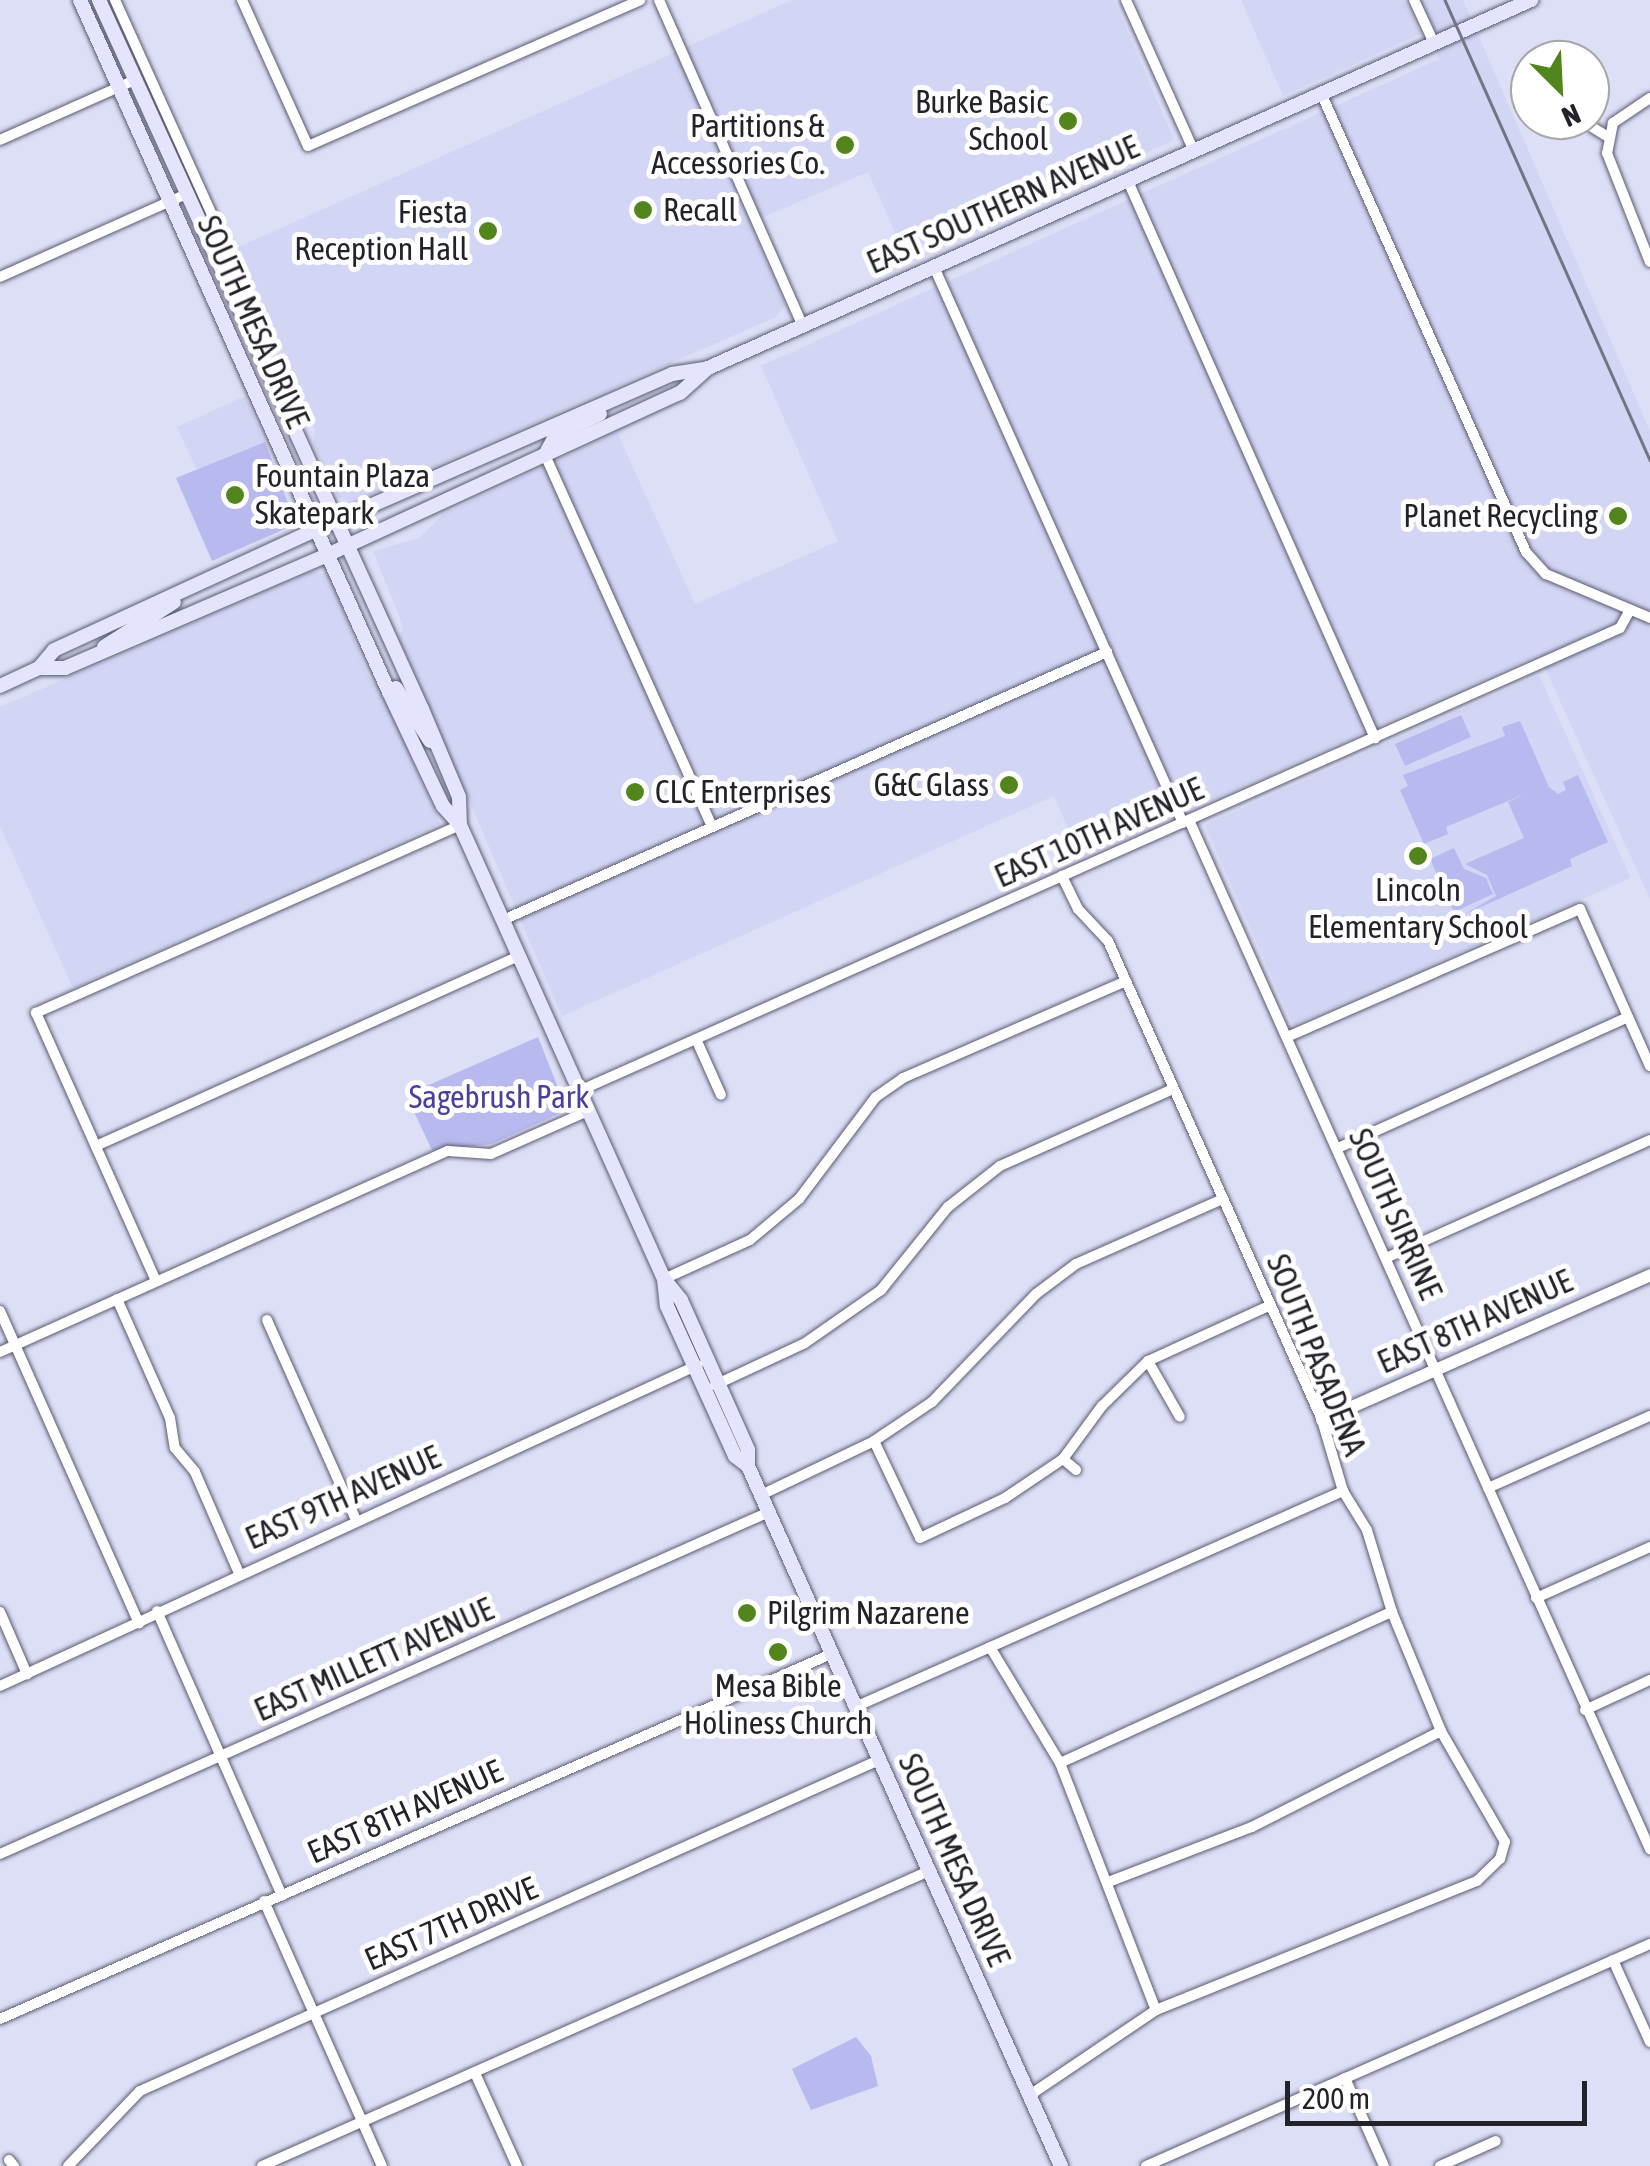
<!DOCTYPE html>
<html>
<head>
<meta charset="utf-8">
<style>
  body { margin:0 }
  #map { position:relative; width:1650px; height:2166px; overflow:hidden; background:#dddff7; font-family:"Asap Condensed",sans-serif }
  div>[style] { position:absolute }
  .built>* { inset:0; background:#d2d5f4 }
  .green>* { inset:0; background:#b8baef }
  .roads { filter:drop-shadow(0 0 2px #5a5b70) drop-shadow(0 0 2px #5a5b70) }
  .minor>* { height:10px; margin:-5px; padding:0 5px; transform-origin:5px; border-radius:5px; background:#fff }
  .tertiary>* { height:12px; margin:-6px; padding:0 6px; transform-origin:6px; border-radius:6px; background:#fff }
  .secondary>* { height:14px; margin:-7px; padding:0 7px; transform-origin:7px; border-radius:7px; background:#e4e4fe }
  .rail>* { height:2.5px; margin:-1.25px; padding:0 1.25px; transform-origin:1.25px; border-radius:1.25px; background:#747584 }
  .dots>* { width:28px; height:28px; translate:-50% -50%; box-sizing:border-box; border:5px solid #fff; border-radius:50% }
  span { translate:-50% -50%; white-space:nowrap; text-align:center; line-height:1.15; -webkit-text-stroke:10px #fff; paint-order:stroke }
  .poi-label { font-size:32px; color:#22222b }
  .right { translate:-100% -50%; text-align:right }
  .left { translate:0 -50%; text-align:left }
  .street-label { font-size:32px; color:#22222b }
  .park-label { font-size:32px; color:#483f9e }
  .north { position:absolute; left:1510px; top:40px; width:100px; height:100px; box-sizing:border-box; background:#fff; border:2px solid #a7a7aa; border-radius:50%; rotate:156deg; font-size:28px; font-weight:700; line-height:40px; text-align:center; color:#22222b }
  .north::after { content:''; display:block; margin:auto; width:35px; height:45px; background:#52851b; clip-path:polygon(50% 0,100% 100%,50% 72%,0 100%) }
  .scale { position:absolute; left:1285px; top:2081px; width:302px; height:45px; box-sizing:border-box; border:5px solid #22222b; border-top:0; padding-left:12px; font-size:30px; line-height:35px; white-space:nowrap; color:#22222b; -webkit-text-stroke:8px #fff; paint-order:stroke }
</style>
</head>
<body>
<div id="map">
  <div class="built">
    <div style="clip-path:polygon(792px 0,1114px 0,1174px 140px,909px 263px,868px 172px,750px 223px,785px 305px,776px 317px,353px 502px,338px 498px,313px 443px,315px 431px,225px 253px)"></div>
    <div style="clip-path:polygon(1241px 0,1404px 0,1421px 34px,1283px 96px)"></div>
    <div style="clip-path:polygon(1414px 0,1463px 0,1650px 431px,1650px 899px,1539px 655px,1081px 858px,1054px 796px,562px 1016px,397px 634px,403px 631px,400px 618px,373px 551px,419px 538px,443px 514px,617px 432px,695px 604px,838px 541px,761px 366px,1439px 59px)"></div>
    <div style="clip-path:polygon(245px 396px,265px 442px,198px 472px,177px 427px)"></div>
    <div style="clip-path:polygon(312px 571px,329px 575px,368px 675px,385px 696px,440px 824px,73px 988px,0 826px,0 707px)"></div>
    <div style="clip-path:polygon(1539px 675px,1631px 878px,1293px 1025px,1205px 825px)"></div>
  </div>
  <div class="green">
    <div style="clip-path:polygon(265px 442px,296px 524px,212px 561px,176px 478px)"></div>
    <div style="clip-path:polygon(1461px 715px,1471px 737px,1405px 766px,1395px 744px)"></div>
    <div style="clip-path:polygon(1520px 721px,1549px 787px,1558px 794px,1566px 790px,1563px 782px,1578px 775px,1608px 842px,1570px 859px,1572px 866px,1463px 915px,1496px 896px,1487px 875px,1465px 864px,1524px 838px,1508px 802px,1527px 793px,1446px 827px,1448px 834px,1424px 844px,1400px 790px,1408px 786px,1403px 775px,1505px 736px,1502px 727px)"></div>
    <div style="clip-path:polygon(1454px 848px,1464px 869px,1486px 878px,1493px 894px,1454px 912px,1430px 859px)"></div>
    <div style="clip-path:polygon(538px 1037px,567px 1110px,492px 1144px,432px 1150px,406px 1095px)"></div>
    <div style="clip-path:polygon(856px 2037px,871px 2056px,878px 2086px,811px 2110px,792px 2069px)"></div>
  </div>
  <div class="roads">
    <div class="minor">
      <div style="left:115px;top:0;width:268px;rotate:65.7deg"></div>
      <div style="left:242px;top:0;width:160px;rotate:65.7deg"></div>
      <div style="left:308px;top:146px;width:363px;rotate:-23.7deg"></div>
      <div style="left:659px;top:0;width:356px;rotate:66.2deg"></div>
      <div style="left:1126px;top:0;width:163px;rotate:65.8deg"></div>
      <div style="left:1414px;top:0;width:47px;rotate:65.1deg"></div>
      <div style="left:1321px;top:93px;width:503px;rotate:65.93deg"></div>
      <div style="left:1526px;top:552px;width:30px;rotate:48deg"></div>
      <div style="left:1546px;top:574px;width:113px;rotate:22.9deg"></div>
      <div style="left:1650px;top:98px;width:45px;rotate:146deg"></div>
      <div style="left:1613px;top:123px;width:31px;rotate:101deg"></div>
      <div style="left:1607px;top:153px;width:117px;rotate:68.5deg"></div>
      <div style="left:1592px;top:127px;width:19px;rotate:32deg"></div>
      <div style="left:0;top:140px;width:148px;rotate:-24deg"></div>
      <div style="left:1127px;top:179px;width:612px;rotate:66.08deg"></div>
      <div style="left:934px;top:267px;width:609px;rotate:65.88deg"></div>
      <div style="left:0;top:277px;width:204px;rotate:-24deg"></div>
      <div style="left:545px;top:455px;width:408px;rotate:65.8deg"></div>
      <div style="left:1189px;top:820px;width:1128px;rotate:65.87deg"></div>
      <div style="left:503px;top:920px;width:661px;rotate:-23.93deg"></div>
      <div style="left:1287px;top:1037px;width:320px;rotate:-23.6deg"></div>
      <div style="left:1580px;top:909px;width:172px;rotate:66deg"></div>
      <div style="left:696px;top:1039px;width:61px;rotate:65.9deg"></div>
      <div style="left:579px;top:1091px;width:1139px;rotate:-23.98deg"></div>
      <div style="left:1620px;top:628px;width:21px;rotate:-61deg"></div>
      <div style="left:96px;top:1146px;width:464px;rotate:-24.2deg"></div>
      <div style="left:1338px;top:1148px;width:318px;rotate:-24.3deg"></div>
      <div style="left:1386px;top:1258px;width:289px;rotate:-24.1deg"></div>
      <div style="left:664px;top:1279px;width:94px;rotate:-24.4deg"></div>
      <div style="left:750px;top:1240px;width:64px;rotate:-39.9deg"></div>
      <div style="left:799px;top:1199px;width:128px;rotate:-53deg"></div>
      <div style="left:876px;top:1097px;width:33px;rotate:-35deg"></div>
      <div style="left:903px;top:1078px;width:243px;rotate:-23.5deg"></div>
      <div style="left:156px;top:1281px;width:294px;rotate:-114.1deg"></div>
      <div style="left:36px;top:1013px;width:464px;rotate:-23.9deg"></div>
      <div style="left:117px;top:1299px;width:130px;rotate:66deg"></div>
      <div style="left:170px;top:1418px;width:30px;rotate:81deg"></div>
      <div style="left:175px;top:1448px;width:31px;rotate:50deg"></div>
      <div style="left:195px;top:1472px;width:110px;rotate:66.5deg"></div>
      <div style="left:0;top:1311px;width:342px;rotate:66deg"></div>
      <div style="left:267px;top:1320px;width:219px;rotate:66deg"></div>
      <div style="left:0;top:1352px;width:491px;rotate:-24.2deg"></div>
      <div style="left:448px;top:1151px;width:43px;rotate:4deg"></div>
      <div style="left:491px;top:1154px;width:106px;rotate:-23.9deg"></div>
      <div style="left:1148px;top:1361px;width:64px;rotate:60.3deg"></div>
      <div style="left:715px;top:1385px;width:99px;rotate:-25deg"></div>
      <div style="left:805px;top:1343px;width:93px;rotate:-34.9deg"></div>
      <div style="left:881px;top:1290px;width:107px;rotate:-51.1deg"></div>
      <div style="left:948px;top:1207px;width:66px;rotate:-38.3deg"></div>
      <div style="left:1000px;top:1166px;width:189px;rotate:-24deg"></div>
      <div style="left:874px;top:1441px;width:107px;rotate:64.6deg"></div>
      <div style="left:920px;top:1538px;width:94px;rotate:-25.2deg"></div>
      <div style="left:1005px;top:1498px;width:70px;rotate:-33.9deg"></div>
      <div style="left:1063px;top:1459px;width:66px;rotate:-53.7deg"></div>
      <div style="left:1102px;top:1406px;width:64px;rotate:-44.4deg"></div>
      <div style="left:1148px;top:1361px;width:135px;rotate:-24.5deg"></div>
      <div style="left:1063px;top:1459px;width:17px;rotate:40deg"></div>
      <div style="left:1488px;top:1488px;width:177px;rotate:-24deg"></div>
      <div style="left:761px;top:1495px;width:125px;rotate:-25.5deg"></div>
      <div style="left:874px;top:1441px;width:70px;rotate:-33.9deg"></div>
      <div style="left:932px;top:1402px;width:150px;rotate:-46.1deg"></div>
      <div style="left:1036px;top:1294px;width:50px;rotate:-36.9deg"></div>
      <div style="left:1076px;top:1264px;width:161px;rotate:-23.9deg"></div>
      <div style="left:1536px;top:1598px;width:125px;rotate:-24.1deg"></div>
      <div style="left:157px;top:1611px;width:311px;rotate:66.3deg"></div>
      <div style="left:0;top:1612px;width:68px;rotate:66.5deg"></div>
      <div style="left:990px;top:1647px;width:135px;rotate:58.9deg"></div>
      <div style="left:1060px;top:1763px;width:265px;rotate:68.8deg"></div>
      <div style="left:0;top:1686px;width:768px;rotate:-24.7deg"></div>
      <div style="left:855px;top:1707px;width:534px;rotate:-23.88deg"></div>
      <div style="left:1585px;top:1710px;width:72px;rotate:-24.8deg"></div>
      <div style="left:1060px;top:1763px;width:365px;rotate:-24.5deg"></div>
      <div style="left:0;top:1854px;width:842px;rotate:-23.98deg"></div>
      <div style="left:1111px;top:1881px;width:151px;rotate:-21deg"></div>
      <div style="left:1252px;top:1827px;width:212px;rotate:-26.9deg"></div>
      <div style="left:264px;top:1901px;width:290px;rotate:66deg"></div>
      <div style="left:1613px;top:1960px;width:90px;rotate:65.7deg"></div>
      <div style="left:0;top:2019px;width:908px;rotate:-23.71deg"></div>
      <div style="left:475px;top:2073px;width:102px;rotate:65.7deg"></div>
      <div style="left:1345px;top:2078px;width:96px;rotate:66.1deg"></div>
      <div style="left:1030px;top:2095px;width:152px;rotate:-34deg"></div>
      <div style="left:1156px;top:2010px;width:346px;rotate:-21.9deg"></div>
      <div style="left:1477px;top:1881px;width:32px;rotate:-44deg"></div>
      <div style="left:1500px;top:1859px;width:18px;rotate:-74deg"></div>
      <div style="left:1505px;top:1842px;width:128px;rotate:-120deg"></div>
      <div style="left:1441px;top:1731px;width:129px;rotate:-112.4deg"></div>
      <div style="left:1392px;top:1612px;width:86px;rotate:-107deg"></div>
      <div style="left:1367px;top:1530px;width:46px;rotate:-121.6deg"></div>
      <div style="left:1343px;top:1491px;width:74px;rotate:-106.5deg"></div>
      <div style="left:1322px;top:1420px;width:525px;rotate:-114.07deg"></div>
      <div style="left:1108px;top:941px;width:44px;rotate:-133.2deg"></div>
      <div style="left:1078px;top:909px;width:37px;rotate:-116deg"></div>
      <div style="left:9px;top:2160px;width:8px;rotate:50deg"></div>
      <div style="left:68px;top:2166px;width:104px;rotate:-46.2deg"></div>
      <div style="left:140px;top:2091px;width:810px;rotate:-24.13deg"></div>
      <div style="left:262px;top:2166px;width:729px;rotate:-23.86deg"></div>
      <div style="left:1146px;top:2166px;width:551px;rotate:-23.77deg"></div>
      <div style="left:1440px;top:2166px;width:61px;rotate:-24.1deg"></div>
    </div>
    <div class="tertiary">
      <div style="left:1322px;top:1420px;width:359px;rotate:-23.8deg"></div>
    </div>
    <div class="secondary">
      <div style="left:80px;top:0;width:758px;rotate:65.94deg"></div>
      <div style="left:389px;top:692px;width:126px;rotate:64.7deg"></div>
      <div style="left:443px;top:806px;width:25px;rotate:48deg"></div>
      <div style="left:460px;top:825px;width:498px;rotate:65.8deg"></div>
      <div style="left:664px;top:1279px;width:27px;rotate:51deg"></div>
      <div style="left:681px;top:1300px;width:164px;rotate:65.9deg"></div>
      <div style="left:748px;top:1450px;width:16px;rotate:90deg"></div>
      <div style="left:748px;top:1466px;width:767px;rotate:65.91deg"></div>
      <div style="left:99px;top:0;width:779px;rotate:65.51deg"></div>
      <div style="left:422px;top:709px;width:95px;rotate:67.2deg"></div>
      <div style="left:459px;top:797px;width:28px;rotate:88deg"></div>
      <div style="left:545px;top:455px;width:21px;rotate:-62deg"></div>
      <div style="left:555px;top:436px;width:50px;rotate:-26.1deg"></div>
      <div style="left:104px;top:647px;width:83px;rotate:-32.7deg"></div>
      <div style="left:39px;top:668px;width:23px;rotate:-50deg"></div>
      <div style="left:54px;top:650px;width:287px;rotate:-24.7deg"></div>
      <div style="left:315px;top:530px;width:390px;rotate:-23.6deg"></div>
      <div style="left:672px;top:374px;width:36px;rotate:-9deg"></div>
      <div style="left:708px;top:368px;width:902px;rotate:-24.09deg"></div>
      <div style="left:0;top:686px;width:43px;rotate:-24.8deg"></div>
      <div style="left:39px;top:668px;width:26px"></div>
      <div style="left:65px;top:668px;width:285px;rotate:-23.3deg"></div>
      <div style="left:327px;top:555px;width:388px;rotate:-24.7deg"></div>
      <div style="left:680px;top:393px;width:36px;rotate:-42deg"></div>
      <div style="left:396px;top:688px;width:63px;rotate:57.3deg"></div>
      <div style="left:664px;top:1279px;width:27px;rotate:84deg"></div>
      <div style="left:667px;top:1306px;width:165px;rotate:65.6deg"></div>
      <div style="left:735px;top:1456px;width:16px;rotate:38deg"></div>
    </div>
  </div>
  <div class="rail">
    <div style="left:1445px;top:0;width:504px;rotate:65.98deg"></div>
  </div>
  <div class="dots">
    <div style="left:1068px;top:121px;background:#52851b"></div>
    <div style="left:845px;top:145px;background:#52851b"></div>
    <div style="left:643px;top:210px;background:#52851b"></div>
    <div style="left:488px;top:231px;background:#52851b"></div>
    <div style="left:235px;top:495px;background:#52851b"></div>
    <div style="left:1618px;top:516px;background:#52851b"></div>
    <div style="left:1009px;top:785px;background:#52851b"></div>
    <div style="left:635px;top:792px;background:#52851b"></div>
    <div style="left:1418px;top:856px;background:#52851b"></div>
    <div style="left:747px;top:1613px;background:#52851b"></div>
    <div style="left:778px;top:1652px;background:#52851b"></div>
  </div>
  <div class="poi-label">
    <span class="right" style="left:1048px;top:121px">Burke Basic<br>School</span>
    <span class="right" style="left:825px;top:145px">Partitions &amp;<br>Accessories Co.</span>
    <span class="left" style="left:663px;top:210px">Recall</span>
    <span class="right" style="left:468px;top:231px">Fiesta<br>Reception Hall</span>
    <span class="left" style="left:255px;top:495px">Fountain Plaza<br>Skatepark</span>
    <span class="right" style="left:1598px;top:516px">Planet Recycling</span>
    <span class="right" style="left:989px;top:785px">G&amp;C Glass</span>
    <span class="left" style="left:655px;top:792px">CLC Enterprises</span>
    <span style="left:1418px;top:909px">Lincoln<br>Elementary School</span>
    <span class="left" style="left:767px;top:1613px">Pilgrim Nazarene</span>
    <span style="left:778px;top:1705px">Mesa Bible<br>Holiness Church</span>
  </div>
  <div class="street-label">
    <span style="left:1003px;top:205px;rotate:-24deg">EAST SOUTHERN AVENUE</span>
    <span style="left:253px;top:322px;rotate:66deg">SOUTH MESA DRIVE</span>
    <span style="left:1099px;top:833px;rotate:-24deg">EAST 10TH AVENUE</span>
    <span style="left:1395px;top:1214px;rotate:66deg">SOUTH SIRRINE</span>
    <span style="left:1475px;top:1322px;rotate:-24deg">EAST 8TH AVENUE</span>
    <span style="left:1316px;top:1355px;rotate:68deg">SOUTH PASADENA</span>
    <span style="left:343px;top:1498px;rotate:-24deg">EAST 9TH AVENUE</span>
    <span style="left:374px;top:1660px;rotate:-24deg">EAST MILLETT AVENUE</span>
    <span style="left:405px;top:1812px;rotate:-24deg">EAST 8TH AVENUE</span>
    <span style="left:954px;top:1860px;rotate:66deg">SOUTH MESA DRIVE</span>
    <span style="left:451px;top:1924px;rotate:-24deg">EAST 7TH DRIVE</span>
  </div>
  <div class="park-label">
    <span style="left:499px;top:1097px">Sagebrush Park</span>
  </div>
  <div class="north">N</div>
  <div class="scale">200 m</div>
</div>
</body>
</html>
